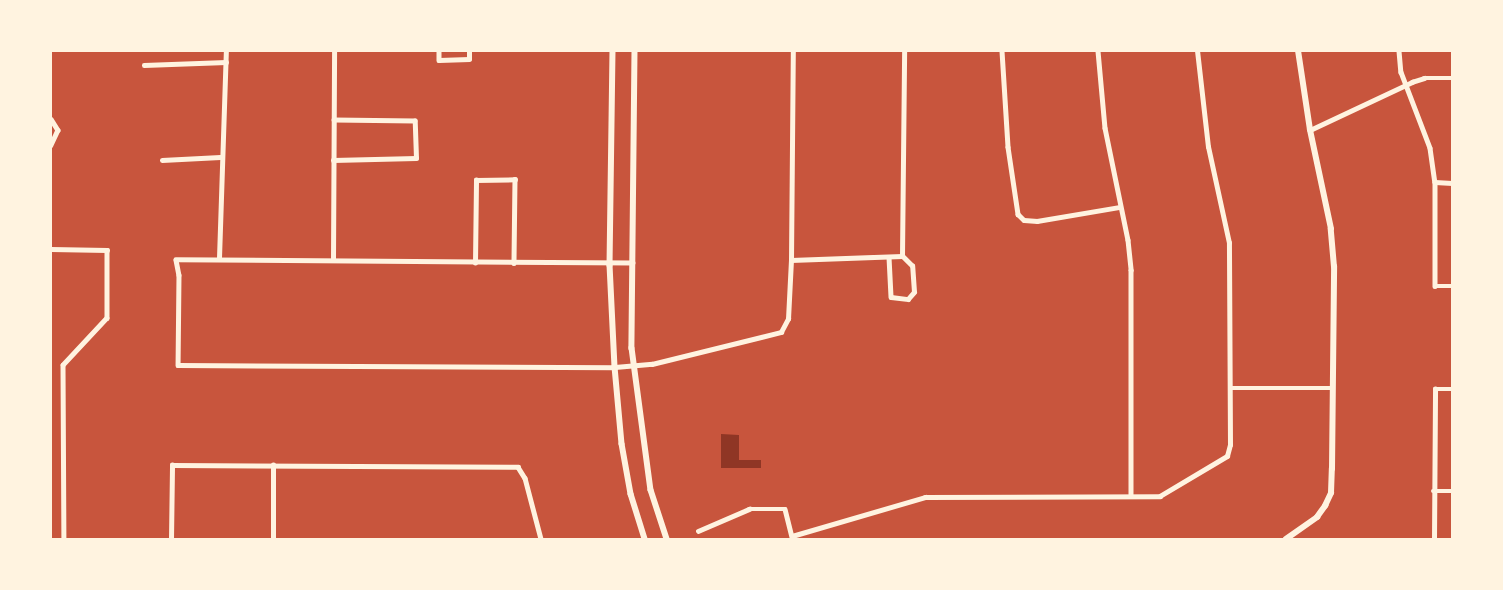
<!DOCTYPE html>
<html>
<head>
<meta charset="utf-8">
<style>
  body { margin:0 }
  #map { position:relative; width:1503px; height:590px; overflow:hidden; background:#c8553d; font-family:"Exo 2",sans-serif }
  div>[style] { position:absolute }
  .water>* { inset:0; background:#8f3625 }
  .minor>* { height:4.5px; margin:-2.25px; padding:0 2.25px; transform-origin:2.25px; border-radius:2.25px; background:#fff3e0 }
  .tertiary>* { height:5.5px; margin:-2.75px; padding:0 2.75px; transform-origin:2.75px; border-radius:2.75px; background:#fff3e0 }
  span { translate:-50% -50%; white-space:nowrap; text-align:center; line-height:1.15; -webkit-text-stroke:5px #fff3e0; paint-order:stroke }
  .frame { position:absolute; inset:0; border:52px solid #fff3e0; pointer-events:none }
</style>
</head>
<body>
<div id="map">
  <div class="water">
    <div style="clip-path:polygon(721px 434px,739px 435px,739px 460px,761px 460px,761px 468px,721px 468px)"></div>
  </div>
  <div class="minor">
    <div style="left:439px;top:51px;width:9px;rotate:90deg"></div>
    <div style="left:439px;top:60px;width:30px;rotate:-2deg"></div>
    <div style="left:469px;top:59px;width:8px;rotate:-90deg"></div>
    <div style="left:1002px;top:51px;width:96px;rotate:86.4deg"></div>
    <div style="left:1008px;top:147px;width:68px;rotate:81.5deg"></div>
    <div style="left:1018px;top:214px;width:8px;rotate:45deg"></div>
    <div style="left:1024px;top:220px;width:13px;rotate:4deg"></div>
    <div style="left:1037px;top:221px;width:84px;rotate:-9.6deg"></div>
    <div style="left:1098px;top:51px;width:77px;rotate:84.8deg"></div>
    <div style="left:1105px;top:128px;width:114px;rotate:78.4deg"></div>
    <div style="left:1128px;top:240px;width:30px;rotate:84deg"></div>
    <div style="left:1131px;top:270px;width:226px;rotate:90deg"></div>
    <div style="left:1399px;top:51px;width:21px;rotate:85deg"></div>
    <div style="left:1401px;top:72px;width:81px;rotate:69.1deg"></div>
    <div style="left:1430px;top:148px;width:34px;rotate:82deg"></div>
    <div style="left:1435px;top:182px;width:104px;rotate:90deg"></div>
    <div style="left:1435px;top:286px;width:17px"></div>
    <div style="left:144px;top:65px;width:82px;rotate:-2.1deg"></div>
    <div style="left:51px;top:119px;width:13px;rotate:58deg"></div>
    <div style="left:58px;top:130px;width:17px;rotate:115deg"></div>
    <div style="left:1310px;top:130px;width:113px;rotate:-25.2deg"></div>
    <div style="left:1412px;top:82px;width:13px;rotate:-18deg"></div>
    <div style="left:1424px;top:78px;width:28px"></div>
    <div style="left:162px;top:160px;width:58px;rotate:-3deg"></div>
    <div style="left:333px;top:160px;width:83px;rotate:-1.4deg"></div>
    <div style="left:416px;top:158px;width:37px;rotate:-92deg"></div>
    <div style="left:415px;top:121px;width:81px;rotate:-179.3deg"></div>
    <div style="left:1435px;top:182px;width:17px;rotate:3deg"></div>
    <div style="left:51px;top:249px;width:56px;rotate:1deg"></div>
    <div style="left:107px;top:250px;width:68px;rotate:90deg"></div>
    <div style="left:107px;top:318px;width:64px;rotate:133.1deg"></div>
    <div style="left:63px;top:365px;width:174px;rotate:89.7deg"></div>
    <div style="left:889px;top:257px;width:40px;rotate:87.1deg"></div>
    <div style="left:891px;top:297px;width:17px;rotate:7deg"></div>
    <div style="left:908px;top:299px;width:9px;rotate:-49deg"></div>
    <div style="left:914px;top:292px;width:26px;rotate:-94deg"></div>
    <div style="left:912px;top:266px;width:14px;rotate:-135deg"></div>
    <div style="left:219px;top:258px;width:207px;rotate:-88.1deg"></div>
    <div style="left:333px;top:260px;width:209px;rotate:-89.7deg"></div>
    <div style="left:791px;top:260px;width:111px;rotate:-2.1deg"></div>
    <div style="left:902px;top:256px;width:205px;rotate:-89.4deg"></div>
    <div style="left:475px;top:263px;width:83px;rotate:-89.3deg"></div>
    <div style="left:476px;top:180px;width:39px;rotate:-1deg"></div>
    <div style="left:515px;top:179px;width:84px;rotate:90.7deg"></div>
    <div style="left:633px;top:263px;width:457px;rotate:-179.6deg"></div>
    <div style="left:176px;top:260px;width:15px;rotate:79deg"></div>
    <div style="left:179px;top:275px;width:90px;rotate:90.6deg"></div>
    <div style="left:178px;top:365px;width:437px;rotate:0.3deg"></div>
    <div style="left:615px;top:367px;width:37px;rotate:-5deg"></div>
    <div style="left:652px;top:364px;width:133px;rotate:-13.9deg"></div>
    <div style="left:781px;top:332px;width:15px;rotate:-62deg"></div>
    <div style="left:788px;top:319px;width:59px;rotate:-87.1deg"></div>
    <div style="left:791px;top:260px;width:209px;rotate:-89.5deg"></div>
    <div style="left:1231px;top:388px;width:102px"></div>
    <div style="left:1433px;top:491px;width:19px"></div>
    <div style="left:698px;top:531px;width:56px;rotate:-23.3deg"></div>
    <div style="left:749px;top:509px;width:36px"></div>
    <div style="left:785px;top:509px;width:29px;rotate:76deg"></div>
    <div style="left:792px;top:536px;width:139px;rotate:-16.3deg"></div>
    <div style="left:925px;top:497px;width:235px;rotate:-0.2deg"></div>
    <div style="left:1160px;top:496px;width:78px;rotate:-30.8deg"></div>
    <div style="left:1227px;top:456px;width:11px;rotate:-75deg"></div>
    <div style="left:1230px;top:445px;width:202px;rotate:-90.3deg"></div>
    <div style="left:1229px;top:243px;width:98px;rotate:-102.3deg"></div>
    <div style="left:1208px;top:147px;width:97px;rotate:-96.5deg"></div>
    <div style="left:171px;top:539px;width:74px;rotate:-89.2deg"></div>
    <div style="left:172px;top:465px;width:346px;rotate:0.3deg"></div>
    <div style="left:518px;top:467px;width:13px;rotate:58deg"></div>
    <div style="left:525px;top:478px;width:63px;rotate:75.3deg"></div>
    <div style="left:273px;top:539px;width:74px;rotate:-90deg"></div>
    <div style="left:1434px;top:539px;width:150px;rotate:-89.6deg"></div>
    <div style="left:1435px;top:389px;width:17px"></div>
  </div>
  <div class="tertiary">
    <div style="left:613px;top:51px;width:214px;rotate:90.8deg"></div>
    <div style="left:610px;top:265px;width:102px;rotate:87.2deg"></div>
    <div style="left:615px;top:367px;width:77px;rotate:84.8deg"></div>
    <div style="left:622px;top:444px;width:51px;rotate:79.8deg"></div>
    <div style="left:631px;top:494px;width:47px;rotate:72.7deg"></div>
    <div style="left:635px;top:51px;width:297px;rotate:90.6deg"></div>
    <div style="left:632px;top:348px;width:143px;rotate:82.4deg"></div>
    <div style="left:651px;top:490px;width:52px;rotate:71.9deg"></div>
    <div style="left:1286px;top:539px;width:38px;rotate:-35deg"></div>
    <div style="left:1317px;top:517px;width:14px;rotate:-54deg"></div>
    <div style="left:1325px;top:506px;width:14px;rotate:-65deg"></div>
    <div style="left:1331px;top:493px;width:24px;rotate:-88deg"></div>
    <div style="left:1332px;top:469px;width:202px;rotate:-89.4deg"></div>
    <div style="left:1334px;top:267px;width:38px;rotate:-95deg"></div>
    <div style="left:1331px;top:229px;width:101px;rotate:-102deg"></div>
    <div style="left:1310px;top:130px;width:80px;rotate:-98.6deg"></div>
  </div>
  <div class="frame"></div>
</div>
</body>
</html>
